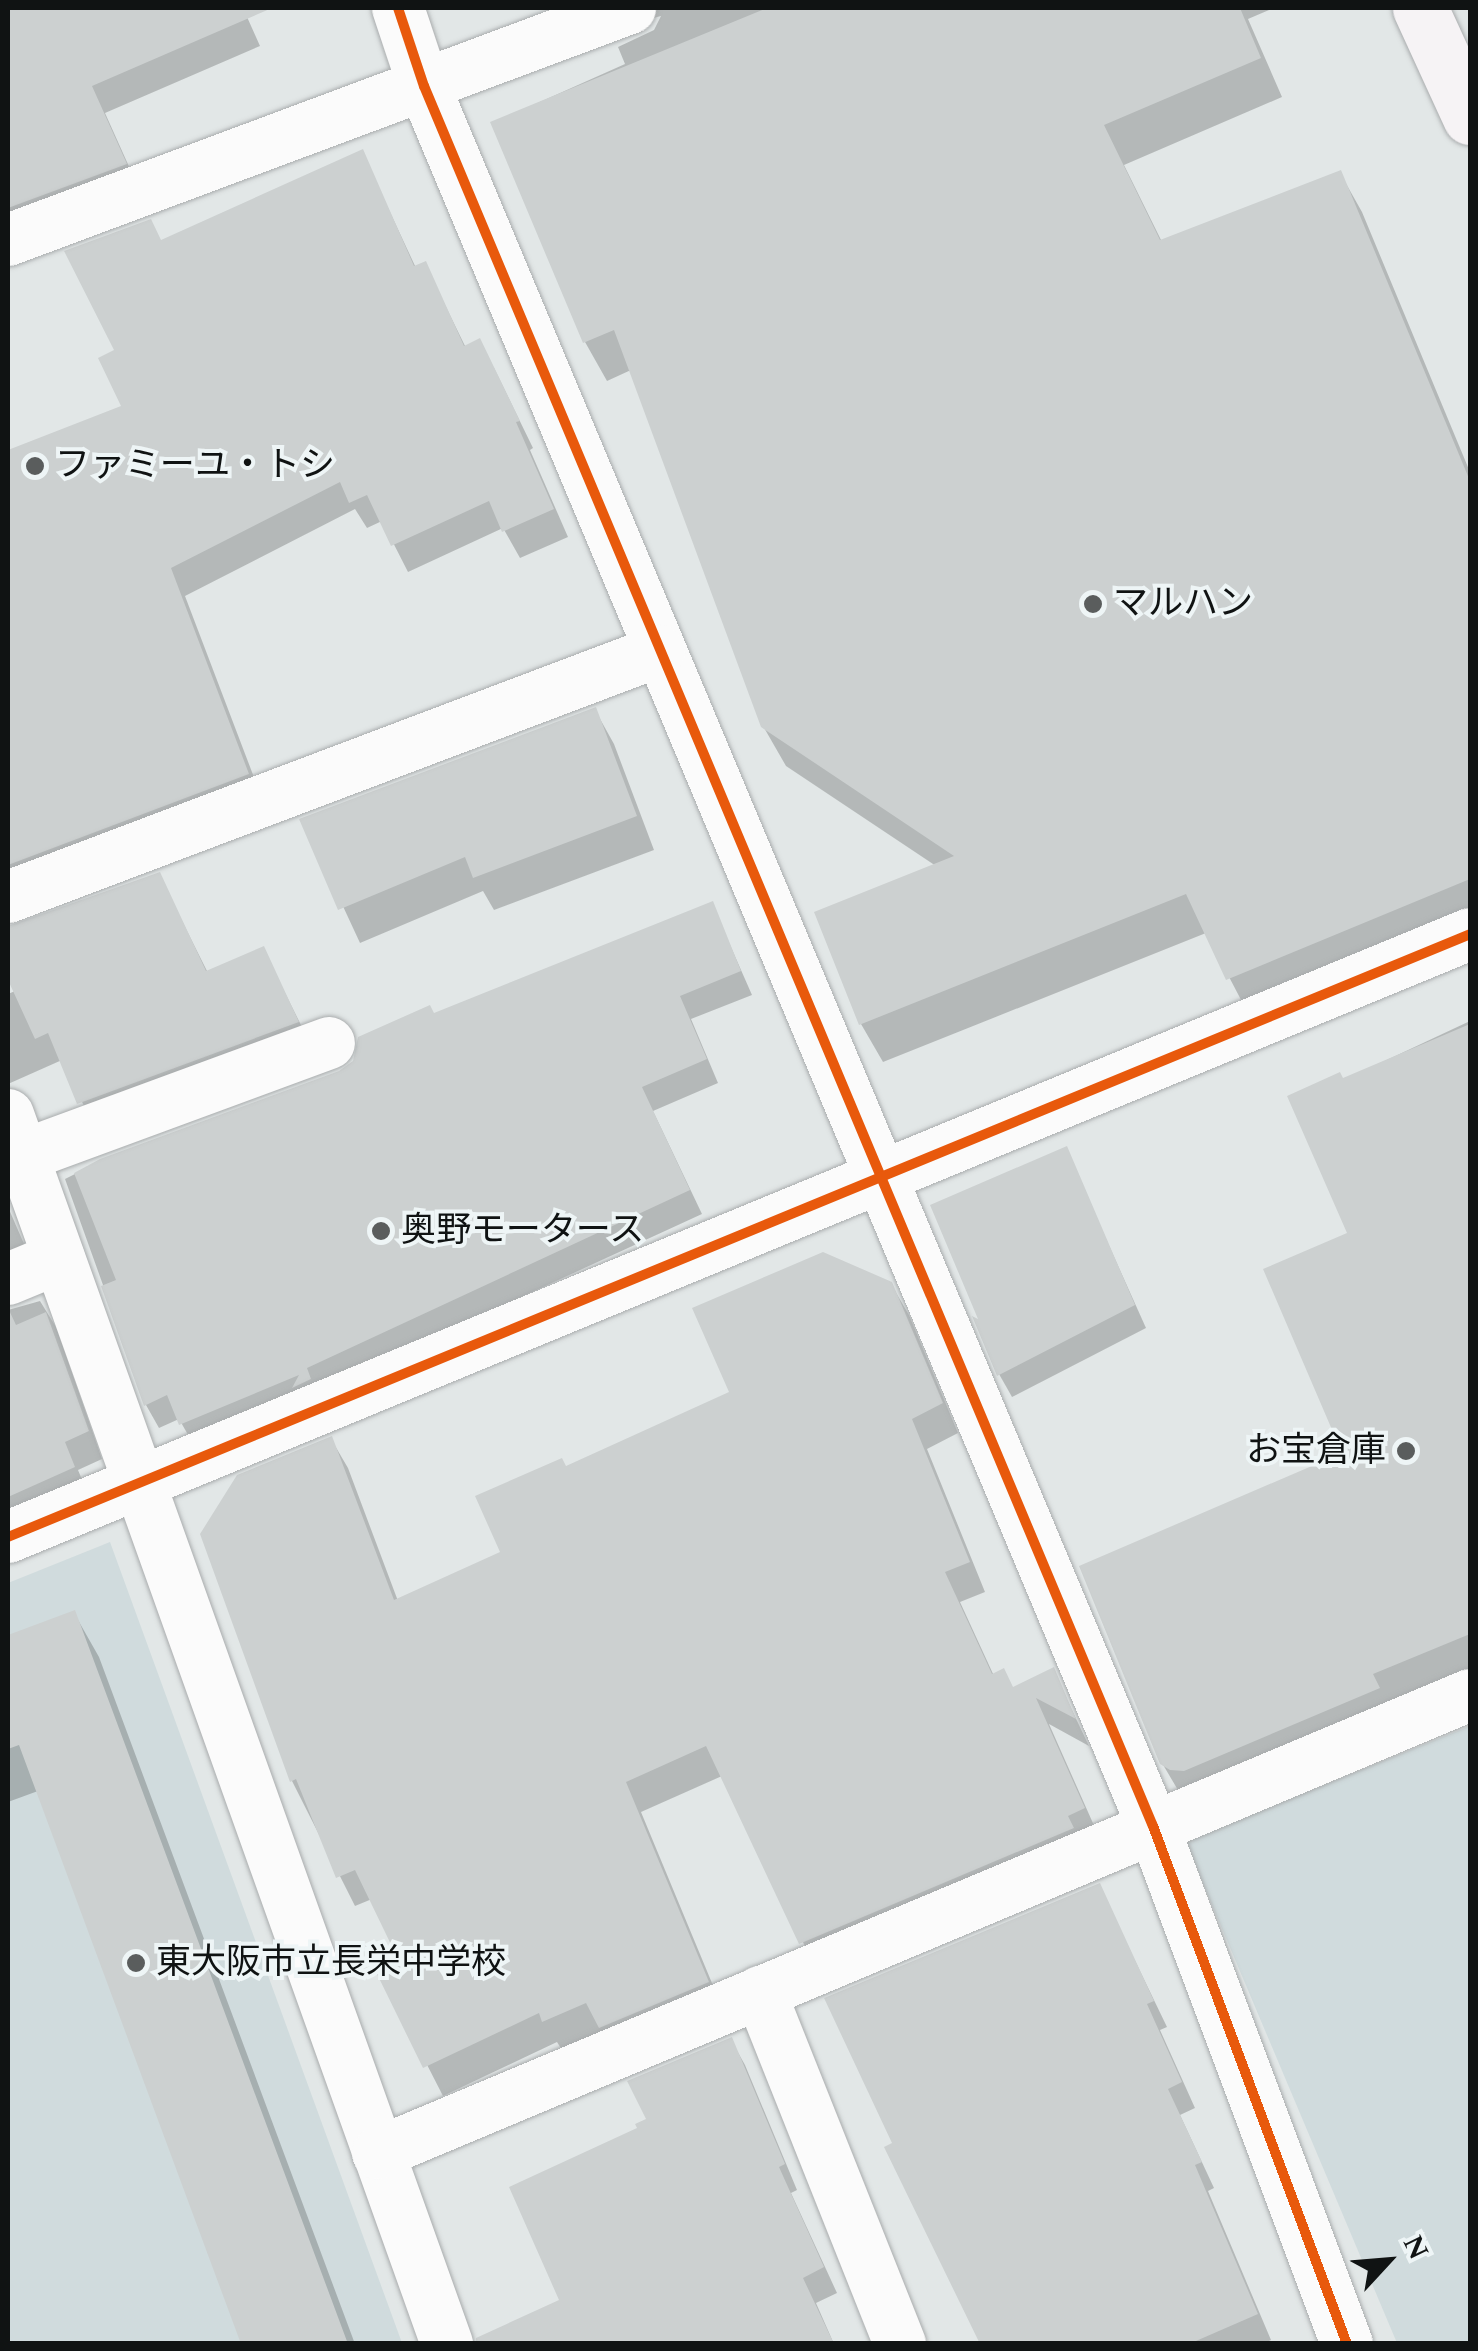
<!DOCTYPE html>
<html>
<head>
<meta charset="utf-8">
<style>
  body { margin:0 }
  #map { position:relative; width:1478px; height:2351px; overflow:hidden; background:#e2e7e7; font-family:Spectral,"Noto Sans JP",serif }
  div>[style] { position:absolute }
  .built>* { inset:0; background:#d0dbdd }
  .shadow>* { inset:0; background:#0003 }
  .building>* { inset:0; background:#ccd0d0 }
  .roads { filter:drop-shadow(0 0 2px #a9acad) drop-shadow(0 0 2px #a9acad) }
  .street>* { height:52px; margin:-26px; padding:0 26px; transform-origin:26px; border-radius:26px; background:#fbfbfb }
  .secondary>* { height:55px; margin:-27.5px; padding:0 27.5px; transform-origin:27.5px; border-radius:27.5px; background:#f6f3f5 }
  .cycleway>* { height:10px; margin:-5px; padding:0 5px; transform-origin:5px; border-radius:5px; background:#e8590c }
  .dots>* { width:28px; height:28px; translate:-50% -50%; box-sizing:border-box; border:5px solid #eef5f6; border-radius:50% }
  span { translate:-50% -50%; white-space:nowrap; text-align:center; line-height:1.15; -webkit-text-stroke:8px #eef5f6; paint-order:stroke }
  .poi-label { font-size:35px; color:#101313 }
  .left { translate:0 -50%; text-align:left }
  .right { translate:-100% -50%; text-align:right }
  .frame { position:absolute; inset:0; border:10px solid #101313; pointer-events:none }
  .north { position:absolute; left:1338px; top:2211px; width:100px; height:100px; -webkit-text-stroke:8px #eef5f6; paint-order:stroke; rotate:64deg; font-size:28px; font-weight:700; line-height:40px; text-align:center; color:#101313 }
  .north::after { content:''; display:block; margin:auto; width:35px; height:45px; background:#101313; clip-path:polygon(50% 0,100% 100%,50% 72%,0 100%) }
</style>
</head>
<body>
<div id="map">
  <div class="built">
    <div style="clip-path:polygon(110px 1542px,402px 2343px,8px 2344px,8px 1583px)"></div>
    <div style="clip-path:polygon(1470px 1726px,1470px 2343px,1397px 2343px,1185px 1841px)"></div>
  </div>
  <div class="shadow">
    <div style="clip-path:polygon(8px 8px,243px 8px,260px 46px,105px 113px,140px 191px,8px 243px)"></div>
    <div style="clip-path:polygon(604px 8px,1274px 8px,1248px 19px,1282px 97px,1124px 165px,1162px 242px,1340px 173px,1362px 212px,1470px 472px,1470px 950px,1250px 1017px,1206px 933px,883px 1062px,861px 1024px,936px 866px,786px 766px,763px 726px,631px 370px,607px 381px,585px 342px,493px 123px,625px 64px,618px 47px,654px 30px,661px 16px,616px 28px)"></div>
    <div style="clip-path:polygon(362px 152px,416px 268px,425px 264px,466px 348px,494px 368px,533px 448px,530px 450px,568px 537px,520px 558px,503px 528px,408px 572px,382px 521px,367px 528px,355px 509px,185px 596px,263px 801px,8px 899px,8px 453px,125px 407px,117px 351px,162px 243px)"></div>
    <div style="clip-path:polygon(595px 710px,614px 744px,654px 850px,494px 910px,483px 891px,360px 943px,303px 820px)"></div>
    <div style="clip-path:polygon(159px 875px,208px 973px,263px 949px,313px 1049px,95px 1129px,62px 1060px,8px 1084px,8px 994px,15px 991px,8px 974px,8px 928px)"></div>
    <div style="clip-path:polygon(712px 904px,752px 995px,691px 1019px,718px 1083px,653px 1111px,702px 1214px,195px 1447px,179px 1419px,159px 1428px,146px 1405px,65px 1179px,101px 1161px,341px 1073px,434px 1016px)"></div>
    <div style="clip-path:polygon(1470px 1021px,1470px 1681px,1185px 1802px,1162px 1763px,1346px 1454px,1350px 1234px,1342px 1081px)"></div>
    <div style="clip-path:polygon(1066px 1150px,1146px 1328px,1012px 1397px,999px 1374px,983px 1323px)"></div>
    <div style="clip-path:polygon(8px 1207px,35px 1269px,8px 1283px)"></div>
    <div style="clip-path:polygon(891px 1284px,909px 1315px,958px 1433px,927px 1449px,985px 1592px,960px 1602px,994px 1676px,1013px 1690px,1053px 1670px,1089px 1746px,1049px 1724px,1100px 1839px,818px 1973px,722px 1776px,641px 1812px,724px 2012px,562px 2050px,557px 2042px,443px 2096px,380px 1973px,403px 1962px,372px 1899px,355px 1906px,292px 1781px,331px 1439px,348px 1468px,398px 1601px,503px 1554px,566px 1469px,733px 1394px)"></div>
    <div style="clip-path:polygon(40px 1301px,56px 1327px,102px 1459px,78px 1470px,88px 1494px,8px 1532px,8px 1310px)"></div>
    <div style="clip-path:polygon(74px 1613px,99px 1657px,355px 2344px,244px 2344px,38px 1791px,8px 1802px,8px 1638px)"></div>
    <div style="clip-path:polygon(1099px 1886px,1167px 2027px,1160px 2030px,1195px 2108px,1180px 2115px,1214px 2188px,1208px 2191px,1271px 2340px,1263px 2344px,982px 2344px,896px 2144px)"></div>
    <div style="clip-path:polygon(731px 2040px,745px 2065px,797px 2190px,791px 2193px,837px 2293px,816px 2303px,834px 2344px,545px 2344px,640px 2129px)"></div>
  </div>
  <div class="building">
    <div style="clip-path:polygon(8px 8px,272px 8px,92px 86px,127px 164px,8px 208px)"></div>
    <div style="clip-path:polygon(767px 8px,1240px 8px,1261px 58px,1104px 125px,1160px 240px,1341px 170px,1470px 481px,1470px 879px,1226px 980px,1186px 894px,859px 1025px,814px 912px,954px 856px,761px 727px,614px 330px,583px 343px,490px 122px)"></div>
    <div style="clip-path:polygon(363px 149px,414px 266px,426px 261px,464px 346px,480px 338px,520px 421px,516px 422px,554px 509px,502px 532px,489px 501px,391px 546px,367px 495px,349px 503px,340px 482px,171px 568px,249px 774px,8px 865px,8px 450px,121px 406px,98px 358px,114px 350px,64px 251px,151px 219px,161px 240px)"></div>
    <div style="clip-path:polygon(596px 707px,637px 816px,473px 878px,465px 857px,338px 910px,299px 819px)"></div>
    <div style="clip-path:polygon(160px 872px,206px 971px,264px 946px,299px 1022px,77px 1104px,48px 1033px,35px 1039px,8px 980px,8px 926px)"></div>
    <div style="clip-path:polygon(713px 901px,741px 971px,680px 996px,707px 1059px,642px 1087px,690px 1190px,307px 1368px,311px 1379px,292px 1388px,299px 1375px,179px 1425px,167px 1395px,144px 1406px,101px 1286px,116px 1280px,74px 1173px,100px 1159px,339px 1071px,353px 1061px,358px 1037px,430px 1005px,434px 1013px)"></div>
    <div style="clip-path:polygon(1470px 1024px,1470px 1634px,1373px 1674px,1380px 1688px,1184px 1771px,1170px 1770px,1160px 1764px,1079px 1566px,1342px 1453px,1263px 1269px,1347px 1233px,1287px 1096px,1340px 1072px,1343px 1078px)"></div>
    <div style="clip-path:polygon(1067px 1146px,1135px 1305px,997px 1376px,972px 1316px,978px 1319px,930px 1205px)"></div>
    <div style="clip-path:polygon(823px 1252px,892px 1282px,943px 1403px,912px 1419px,970px 1562px,945px 1572px,992px 1674px,1004px 1668px,1013px 1687px,1054px 1667px,1076px 1719px,1036px 1698px,1085px 1808px,1068px 1816px,1074px 1828px,799px 1944px,706px 1746px,626px 1782px,709px 1982px,599px 2028px,586px 2003px,542px 2022px,539px 2013px,423px 2068px,376px 1972px,399px 1961px,355px 1870px,336px 1878px,296px 1779px,290px 1782px,200px 1534px,237px 1475px,332px 1436px,394px 1600px,500px 1552px,475px 1496px,562px 1458px,566px 1466px,729px 1392px,692px 1308px)"></div>
    <div style="clip-path:polygon(8px 1308px,16px 1325px,46px 1312px,89px 1431px,65px 1442px,75px 1467px,8px 1497px)"></div>
    <div style="clip-path:polygon(75px 1610px,348px 2344px,241px 2344px,19px 1745px,8px 1749px,8px 1635px)"></div>
    <div style="clip-path:polygon(1100px 1883px,1154px 2001px,1147px 2004px,1182px 2082px,1168px 2089px,1202px 2162px,1195px 2165px,1258px 2314px,1189px 2344px,980px 2344px,884px 2147px,892px 2143px,824px 1998px)"></div>
    <div style="clip-path:polygon(732px 2037px,785px 2164px,779px 2167px,824px 2267px,803px 2278px,834px 2344px,476px 2344px,476px 2338px,559px 2300px,509px 2187px,637px 2128px,635px 2124px,646px 2119px,627px 2081px)"></div>
  </div>
  <div class="roads">
    <div class="street">
      <div style="left:398px;top:8px;width:82px;rotate:71.6deg"></div>
      <div style="left:424px;top:86px;width:1887px;rotate:67.27deg"></div>
      <div style="left:1153px;top:1826px;width:553px;rotate:69.47deg"></div>
      <div style="left:8px;top:240px;width:664px;rotate:-20.46deg"></div>
      <div style="left:8px;top:897px;width:696px;rotate:-20.7deg"></div>
      <div style="left:8px;top:1115px;width:1305px;rotate:70.34deg"></div>
      <div style="left:22px;top:1156px;width:327px;rotate:-20.2deg"></div>
      <div style="left:8px;top:1279px;width:55px;rotate:-22.4deg"></div>
      <div style="left:8px;top:1537px;width:1581px;rotate:-22.41deg"></div>
      <div style="left:760px;top:1992px;width:379px;rotate:68.3deg"></div>
      <div style="left:378px;top:2153px;width:1184px;rotate:-22.75deg"></div>
    </div>
    <div class="secondary">
      <div style="left:1420px;top:8px;width:120px;rotate:65.4deg"></div>
    </div>
  </div>
  <div class="cycleway">
    <div style="left:398px;top:8px;width:82px;rotate:71.6deg"></div>
    <div style="left:424px;top:86px;width:1887px;rotate:67.27deg"></div>
    <div style="left:1153px;top:1826px;width:553px;rotate:69.47deg"></div>
    <div style="left:8px;top:1537px;width:1581px;rotate:-22.41deg"></div>
  </div>
  <div class="dots">
    <div style="left:35px;top:466px;background:#5a5d5d"></div>
    <div style="left:1093px;top:604px;background:#5a5d5d"></div>
    <div style="left:381px;top:1231px;background:#5a5d5d"></div>
    <div style="left:1406px;top:1451px;background:#5a5d5d"></div>
    <div style="left:136px;top:1963px;background:#5a5d5d"></div>
  </div>
  <div class="poi-label">
    <span class="left" style="left:55px;top:466px">ファミーユ・トシ</span>
    <span class="left" style="left:1113px;top:604px">マルハン</span>
    <span class="left" style="left:401px;top:1231px">奥野モータース</span>
    <span class="right" style="left:1386px;top:1451px">お宝倉庫</span>
    <span class="left" style="left:156px;top:1963px">東大阪市立長栄中学校</span>
  </div>
  <div class="frame"></div>
  <div class="north">N</div>
</div>
</body>
</html>
